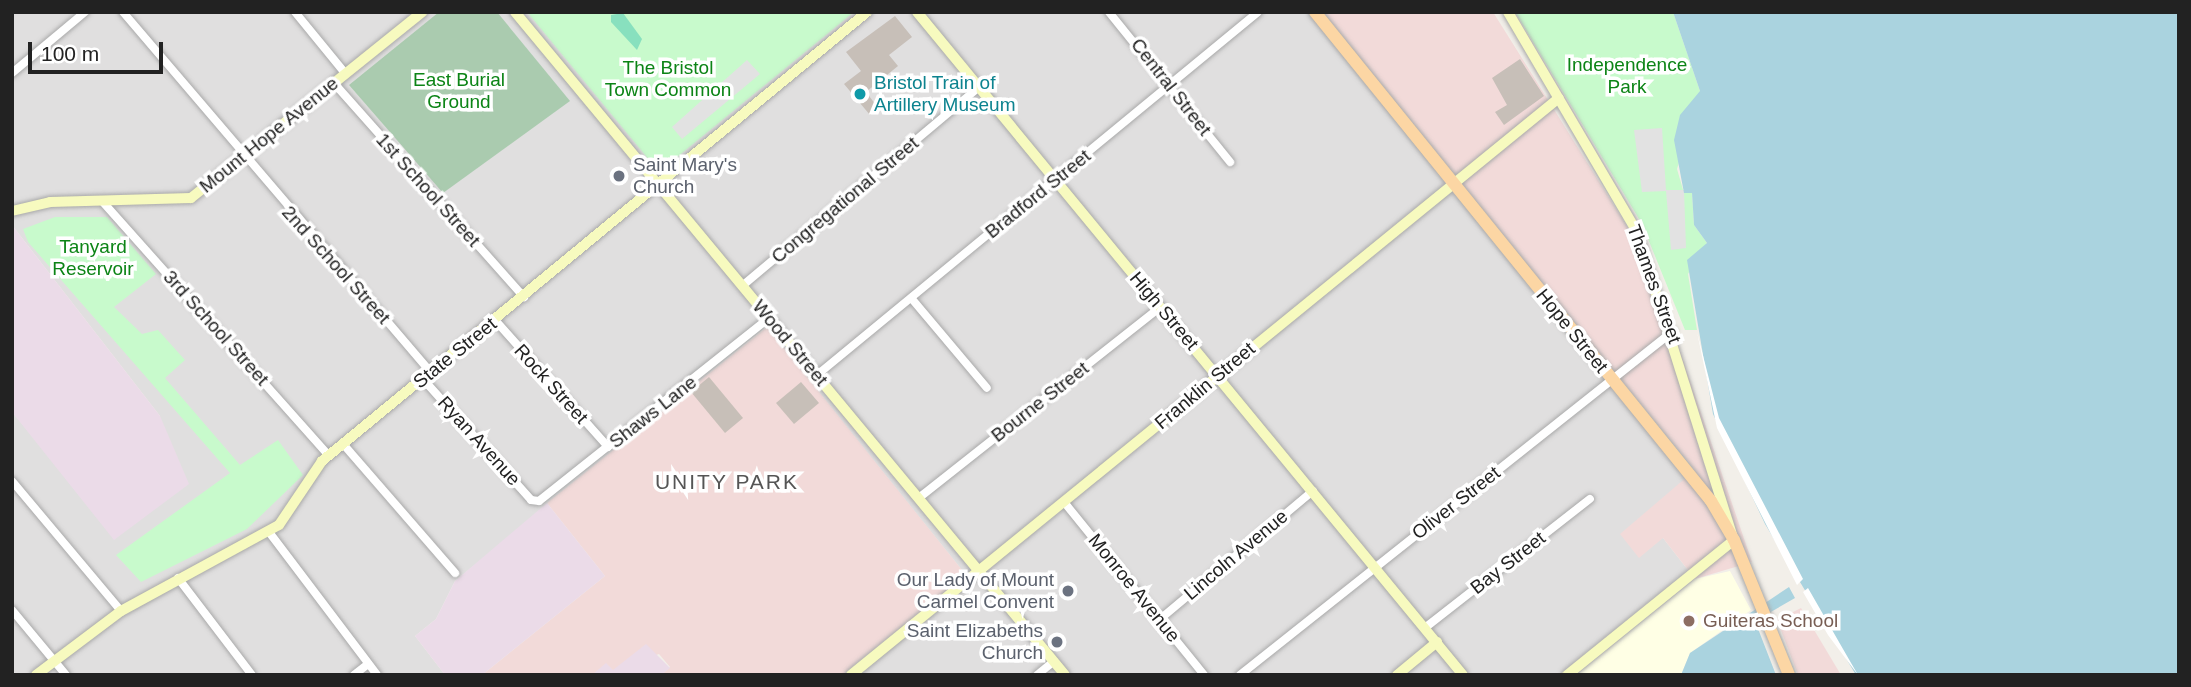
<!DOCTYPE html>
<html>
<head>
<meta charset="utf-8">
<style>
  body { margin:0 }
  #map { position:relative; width:2191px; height:687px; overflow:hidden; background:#f2efe9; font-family:Arial,sans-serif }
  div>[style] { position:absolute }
  .residential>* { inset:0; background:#e0dfdf }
  .commercial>* { inset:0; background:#f2dad9 }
  .industrial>* { inset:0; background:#ebdbe8 }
  .education>* { inset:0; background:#ffffe5 }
  .cemetery>* { inset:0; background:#aacbaf }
  .park>* { inset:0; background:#c8facc }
  .pitch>* { inset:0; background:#88e0be }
  .parking>* { inset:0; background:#e2e2e2 }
  .water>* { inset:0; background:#aad3df }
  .pier>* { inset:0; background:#fff }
  .building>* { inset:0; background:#c7bfb8 }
  .roads { filter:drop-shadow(0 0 2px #a9a9a9) drop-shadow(0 0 2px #a9a9a9) }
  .street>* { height:8px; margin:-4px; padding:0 4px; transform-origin:4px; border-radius:4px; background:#fff }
  .secondary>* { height:10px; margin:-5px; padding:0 5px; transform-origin:5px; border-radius:5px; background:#f7fabf }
  .primary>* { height:12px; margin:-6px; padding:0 6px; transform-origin:6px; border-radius:6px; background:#fcd6a4 }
  .dots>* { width:19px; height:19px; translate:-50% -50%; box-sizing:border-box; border:4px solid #fff; border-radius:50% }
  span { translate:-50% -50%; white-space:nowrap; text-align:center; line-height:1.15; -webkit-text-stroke:7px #fff; paint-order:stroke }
  .park-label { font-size:19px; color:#0c8416 }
  .culture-label { font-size:19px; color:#0d838f }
  .left { translate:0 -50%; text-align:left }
  .street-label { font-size:19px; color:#222 }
  .worship-label { font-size:19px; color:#5b616d }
  .right { translate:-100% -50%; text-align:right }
  .education-label { font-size:19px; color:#785e54 }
  .neighbourhood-label { font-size:21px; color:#555; letter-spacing:2px }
  .frame { position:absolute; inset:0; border:14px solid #222; pointer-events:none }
  .scale { position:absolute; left:28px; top:42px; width:135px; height:32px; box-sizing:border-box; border:4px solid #222; border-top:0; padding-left:9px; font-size:21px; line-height:24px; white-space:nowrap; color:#222; -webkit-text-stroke:5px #fff; paint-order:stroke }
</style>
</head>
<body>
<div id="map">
  <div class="residential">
    <div style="clip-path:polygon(12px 12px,1318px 12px,1695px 470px,1663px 538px,1695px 579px,1576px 675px,842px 675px,966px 575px,766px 327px,455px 581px,436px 619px,415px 636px,445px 675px,12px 675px,12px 412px,44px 449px,160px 416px,12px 225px)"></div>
  </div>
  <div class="commercial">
    <div style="clip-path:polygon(1318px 12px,1493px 12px,1650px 263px,1752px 562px,1695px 579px,1663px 538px,1639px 558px,1620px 534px,1695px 470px)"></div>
    <div style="clip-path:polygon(767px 327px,966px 575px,842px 675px,661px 675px,670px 667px,659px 654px,612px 671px,606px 664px,592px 675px,482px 675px,605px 576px,547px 503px)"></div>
    <div style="clip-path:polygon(1801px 608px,1841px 675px,1798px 675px,1777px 620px)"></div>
  </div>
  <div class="industrial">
    <div style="clip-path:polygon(12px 225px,160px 416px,189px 484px,114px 540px,12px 412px)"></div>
    <div style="clip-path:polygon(547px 503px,605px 576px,482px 675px,445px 675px,415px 636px,436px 619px,455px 581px)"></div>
    <div style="clip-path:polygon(646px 644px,670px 668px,661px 675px,592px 675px,606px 663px,613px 670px)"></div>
  </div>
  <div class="education">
    <div style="clip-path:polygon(1730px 571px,1751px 610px,1690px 653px,1681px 675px,1576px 675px,1695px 579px)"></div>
  </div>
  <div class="cemetery">
    <div style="clip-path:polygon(439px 12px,497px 12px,570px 101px,443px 193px,349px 85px)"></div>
  </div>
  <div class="park">
    <div style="clip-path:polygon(527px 12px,854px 12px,659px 172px)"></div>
    <div style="clip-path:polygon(1515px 12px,1673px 12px,1700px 91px,1677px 169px,1684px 193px,1692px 193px,1694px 225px,1707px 243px,1688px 274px,1697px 330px,1685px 330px,1642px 224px)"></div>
    <div style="clip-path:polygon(55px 217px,107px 217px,156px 274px,114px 307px,142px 334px,158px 330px,185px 360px,165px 378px,240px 465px,278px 440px,303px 475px,247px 529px,141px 582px,116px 555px,230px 473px,28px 242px,23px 229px)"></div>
  </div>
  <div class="pitch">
    <div style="clip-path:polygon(623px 13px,642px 39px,637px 50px,611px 22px,611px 15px)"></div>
  </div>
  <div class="parking">
    <div style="clip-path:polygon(747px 60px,760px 74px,682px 139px,672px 127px)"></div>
    <div style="clip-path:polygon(1662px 128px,1666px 190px,1684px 190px,1686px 248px,1671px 250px,1666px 191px,1642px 192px,1634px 130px)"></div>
  </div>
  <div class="water">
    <div style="clip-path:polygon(1673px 12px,2179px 12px,2179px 675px,1856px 675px,1765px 524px,1713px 414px,1687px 260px,1707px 243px,1694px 225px,1692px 193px,1684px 193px,1674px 140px,1680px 115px,1700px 91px)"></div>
    <div style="clip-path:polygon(1789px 587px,1795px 598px,1755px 621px,1776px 675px,1681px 675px,1690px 653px)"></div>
  </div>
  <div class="pier">
    <div style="clip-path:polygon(1697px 332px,1719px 418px,1803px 579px,1797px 585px,1717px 428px)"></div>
    <div style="clip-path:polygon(1808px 588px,1843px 649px,1858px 675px,1828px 635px,1803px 592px)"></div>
  </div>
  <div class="building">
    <div style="clip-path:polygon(895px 16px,912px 37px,889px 55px,898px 66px,866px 92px,879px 109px,870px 115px,844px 84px,861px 71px,846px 52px)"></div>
    <div style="clip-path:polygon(1520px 59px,1544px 96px,1504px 125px,1495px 112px,1507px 105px,1492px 78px)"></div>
    <div style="clip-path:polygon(709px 377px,743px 418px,725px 433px,691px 392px)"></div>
    <div style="clip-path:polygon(801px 382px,819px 403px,794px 424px,776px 403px)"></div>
  </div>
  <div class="roads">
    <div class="street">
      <div style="left:123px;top:12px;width:474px;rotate:49.5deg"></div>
      <div style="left:295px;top:12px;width:79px;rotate:50.7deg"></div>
      <div style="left:1109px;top:12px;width:193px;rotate:51.1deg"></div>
      <div style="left:12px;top:73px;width:95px;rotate:-39.9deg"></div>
      <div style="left:333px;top:82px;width:288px;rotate:48.4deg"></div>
      <div style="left:102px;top:201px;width:341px;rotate:48.3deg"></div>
      <div style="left:742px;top:286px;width:309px;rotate:-40deg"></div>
      <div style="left:912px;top:299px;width:116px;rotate:49.9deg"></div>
      <div style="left:495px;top:320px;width:170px;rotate:48.3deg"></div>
      <div style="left:817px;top:375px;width:571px;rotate:-39.46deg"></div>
      <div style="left:423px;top:379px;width:162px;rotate:48.2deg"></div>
      <div style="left:531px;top:500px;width:8px;rotate:7deg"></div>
      <div style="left:539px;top:501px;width:294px;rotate:-38.5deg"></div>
      <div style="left:343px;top:444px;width:171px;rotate:49deg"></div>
      <div style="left:12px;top:481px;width:170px;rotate:50deg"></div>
      <div style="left:920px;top:497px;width:307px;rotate:-38.3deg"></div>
      <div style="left:1064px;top:502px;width:223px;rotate:51deg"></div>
      <div style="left:269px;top:532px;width:179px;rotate:52.9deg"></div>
      <div style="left:178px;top:578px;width:122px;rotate:52.7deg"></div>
      <div style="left:12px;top:610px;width:85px;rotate:50.3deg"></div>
      <div style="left:1159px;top:620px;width:201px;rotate:-40deg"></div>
      <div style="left:1426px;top:627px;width:208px;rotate:-38deg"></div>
      <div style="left:354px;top:675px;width:18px;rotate:-38deg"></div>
      <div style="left:1037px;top:675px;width:22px;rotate:-39deg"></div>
      <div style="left:1240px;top:675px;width:552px;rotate:-38.45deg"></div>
    </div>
    <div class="secondary">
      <div style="left:515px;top:12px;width:861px;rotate:50.32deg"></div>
      <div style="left:917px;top:12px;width:859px;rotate:50.53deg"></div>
      <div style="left:1508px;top:12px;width:253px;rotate:59.6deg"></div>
      <div style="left:1636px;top:230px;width:325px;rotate:72.5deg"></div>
      <div style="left:1734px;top:540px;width:215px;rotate:141deg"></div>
      <div style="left:12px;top:211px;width:39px;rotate:-13deg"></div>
      <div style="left:50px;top:202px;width:141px;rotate:-1.6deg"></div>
      <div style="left:191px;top:198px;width:297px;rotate:-38.8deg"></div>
      <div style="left:36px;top:675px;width:106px;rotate:-37deg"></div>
      <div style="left:121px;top:611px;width:180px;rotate:-28.6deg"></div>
      <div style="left:279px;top:525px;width:77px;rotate:-56.1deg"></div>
      <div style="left:322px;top:461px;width:706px;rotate:-39.48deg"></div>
      <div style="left:851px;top:675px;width:913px;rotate:-39.18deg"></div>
      <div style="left:1397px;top:675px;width:52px;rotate:-39.5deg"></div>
    </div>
    <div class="primary">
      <div style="left:1315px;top:12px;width:629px;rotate:51deg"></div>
      <div style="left:1711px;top:501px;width:45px;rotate:59.5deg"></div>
      <div style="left:1734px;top:540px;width:146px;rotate:67.8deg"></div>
    </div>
  </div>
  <div class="dots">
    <div style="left:860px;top:94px;background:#0f9aa8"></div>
    <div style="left:619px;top:176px;background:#6b7280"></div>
    <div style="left:1068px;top:591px;background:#6b7280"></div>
    <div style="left:1689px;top:621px;background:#8d6e63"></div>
    <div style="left:1057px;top:642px;background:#6b7280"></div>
  </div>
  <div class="park-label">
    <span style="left:1627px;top:76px">Independence<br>Park</span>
    <span style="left:668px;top:79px">The Bristol<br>Town Common</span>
    <span style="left:459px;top:91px">East Burial<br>Ground</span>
    <span style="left:93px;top:258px">Tanyard<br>Reservoir</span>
  </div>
  <div class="culture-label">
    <span class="left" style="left:874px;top:94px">Bristol Train of<br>Artillery Museum</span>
  </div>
  <div class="street-label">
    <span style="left:1171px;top:87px;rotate:52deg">Central Street</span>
    <span style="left:269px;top:135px;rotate:-39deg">Mount Hope Avenue</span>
    <span style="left:428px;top:190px;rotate:48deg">1st School Street</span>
    <span style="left:1038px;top:194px;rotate:-39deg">Bradford Street</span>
    <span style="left:845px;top:200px;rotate:-40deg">Congregational Street</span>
    <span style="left:336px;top:265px;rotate:48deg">2nd School Street</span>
    <span style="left:1654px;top:284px;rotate:70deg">Thames Street</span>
    <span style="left:1164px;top:311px;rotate:50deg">High Street</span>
    <span style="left:216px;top:328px;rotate:48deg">3rd School Street</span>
    <span style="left:1572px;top:331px;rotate:51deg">Hope Street</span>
    <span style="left:790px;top:343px;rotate:50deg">Wood Street</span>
    <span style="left:455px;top:353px;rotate:-39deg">State Street</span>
    <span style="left:551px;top:384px;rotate:48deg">Rock Street</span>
    <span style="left:1205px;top:386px;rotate:-40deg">Franklin Street</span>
    <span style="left:1040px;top:402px;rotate:-38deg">Bourne Street</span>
    <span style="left:653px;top:412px;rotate:-38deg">Shaws Lane</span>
    <span style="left:479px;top:441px;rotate:48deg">Ryan Avenue</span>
    <span style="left:1456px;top:503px;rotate:-38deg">Oliver Street</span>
    <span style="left:1236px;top:555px;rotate:-40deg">Lincoln Avenue</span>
    <span style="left:1508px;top:563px;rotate:-38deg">Bay Street</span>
    <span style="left:1134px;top:588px;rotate:51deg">Monroe Avenue</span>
  </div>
  <div class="worship-label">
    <span class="left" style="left:633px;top:176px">Saint Mary's<br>Church</span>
    <span class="right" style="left:1054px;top:591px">Our Lady of Mount<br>Carmel Convent</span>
    <span class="right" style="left:1043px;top:642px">Saint Elizabeths<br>Church</span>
  </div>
  <div class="education-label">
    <span class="left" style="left:1703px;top:621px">Guiteras School</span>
  </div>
  <div class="neighbourhood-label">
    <span style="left:727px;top:482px">UNITY PARK</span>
  </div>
  <div class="frame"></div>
  <div class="scale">100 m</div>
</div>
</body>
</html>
